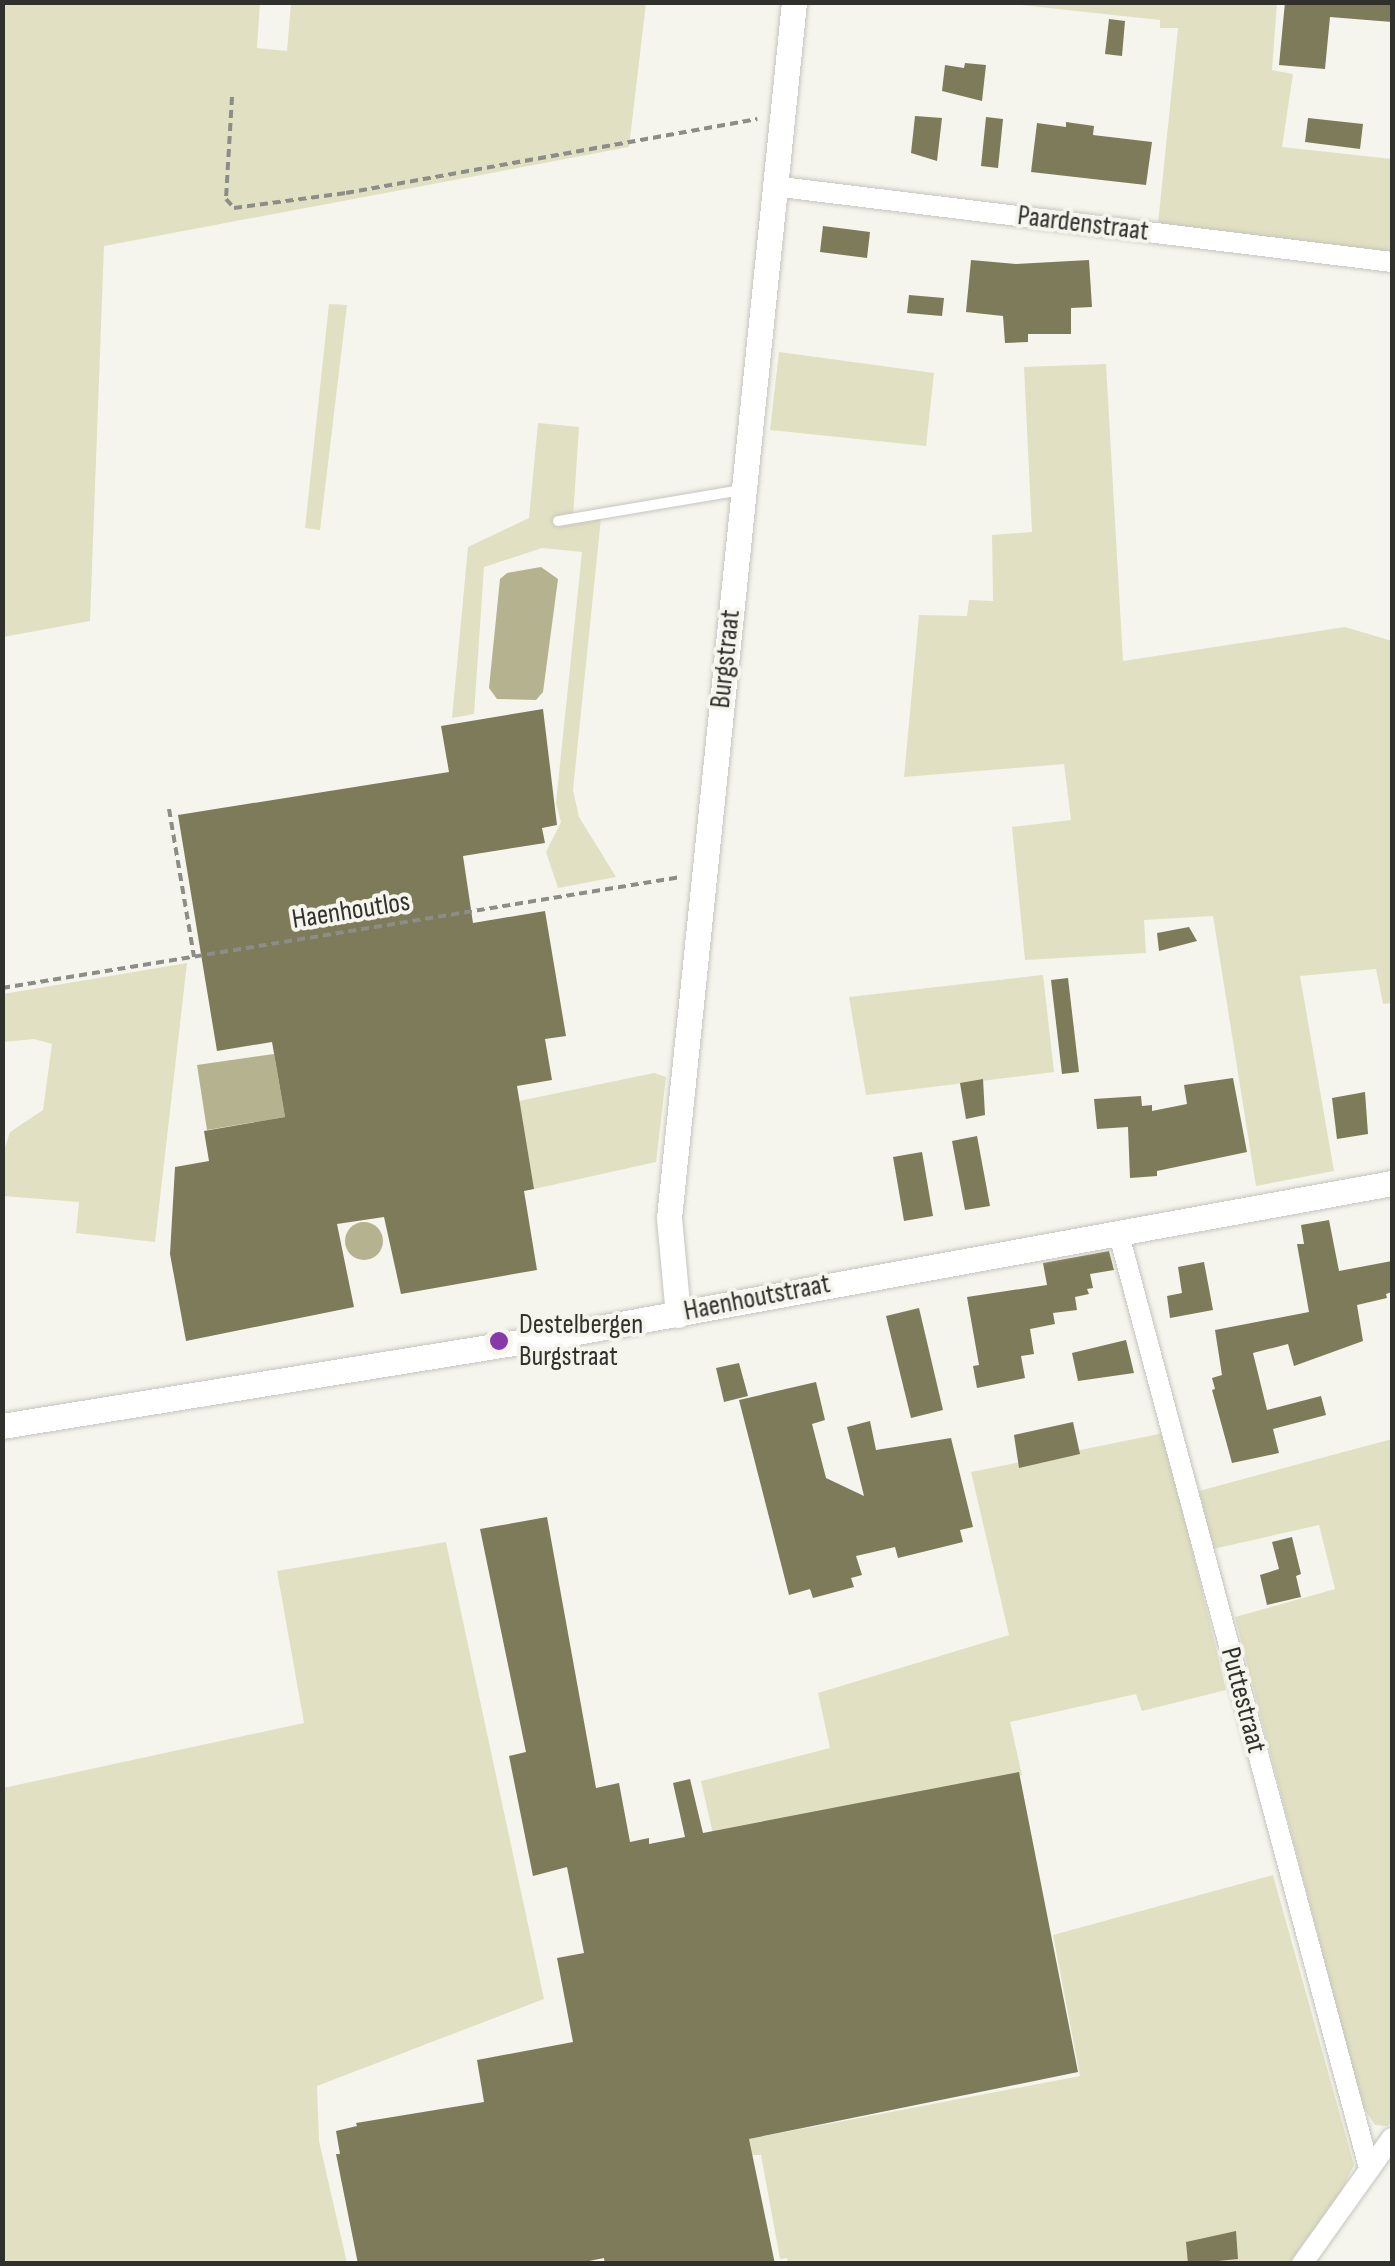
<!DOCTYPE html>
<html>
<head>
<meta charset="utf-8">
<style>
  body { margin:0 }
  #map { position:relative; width:1395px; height:2266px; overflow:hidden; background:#f5f5ed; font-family:"Sofia Sans Condensed",sans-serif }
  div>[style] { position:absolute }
  .green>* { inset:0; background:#e2e0c2 }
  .water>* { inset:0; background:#b4b28f }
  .round { border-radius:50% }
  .building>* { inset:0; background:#7d7b5a }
  .path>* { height:4px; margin-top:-2px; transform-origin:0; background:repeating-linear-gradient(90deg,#8d8d88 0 8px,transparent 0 13px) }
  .roads { filter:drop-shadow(0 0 2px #c5c5be) drop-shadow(0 0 2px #c5c5be) }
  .service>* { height:10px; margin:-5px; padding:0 5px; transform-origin:5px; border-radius:5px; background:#fff }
  .minor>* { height:20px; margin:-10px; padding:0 10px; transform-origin:10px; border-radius:10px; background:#fff }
  .tertiary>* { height:25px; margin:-12.5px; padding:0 12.5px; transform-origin:12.5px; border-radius:12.5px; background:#fff }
  .dots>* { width:28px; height:28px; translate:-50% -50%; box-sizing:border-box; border:5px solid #f5f5ed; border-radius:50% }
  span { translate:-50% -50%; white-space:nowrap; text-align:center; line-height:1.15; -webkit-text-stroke:8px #f5f5ed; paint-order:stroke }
  .street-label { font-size:28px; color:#30302d }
  .poi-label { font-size:28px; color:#30302d }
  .left { translate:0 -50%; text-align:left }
  .frame { position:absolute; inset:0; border:5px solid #30302d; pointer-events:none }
</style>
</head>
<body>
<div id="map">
  <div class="green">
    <div style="clip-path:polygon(3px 3px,260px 3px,257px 48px,287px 51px,291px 3px,646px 3px,629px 147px,104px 246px,90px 621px,3px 637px)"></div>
    <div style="clip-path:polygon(1003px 3px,1277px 3px,1272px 70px,1293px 74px,1282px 147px,1392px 159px,1392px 253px,1158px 224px,1178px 28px,1160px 28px,1160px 20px)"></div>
    <div style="clip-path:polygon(329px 304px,347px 305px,320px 530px,305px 528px)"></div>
    <div style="clip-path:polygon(779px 352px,934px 373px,926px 446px,770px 430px)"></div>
    <div style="clip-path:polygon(1106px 364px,1123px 661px,1345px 627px,1392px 641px,1392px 1003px,1383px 1004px,1376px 969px,1300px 976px,1334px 1171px,1256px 1186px,1213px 916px,1144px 920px,1146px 953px,1025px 960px,1012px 827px,1071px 820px,1064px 764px,904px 777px,919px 615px,967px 616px,969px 600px,993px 601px,992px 535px,1032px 532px,1024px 367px)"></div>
    <div style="clip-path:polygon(538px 423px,579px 427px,573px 518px,601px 518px,573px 790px,579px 817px,616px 877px,558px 888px,546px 852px,561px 822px,556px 803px,582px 552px,542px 548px,484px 567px,474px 714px,452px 718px,468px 547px,529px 518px)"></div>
    <div style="clip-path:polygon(187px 963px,155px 1242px,76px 1233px,79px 1202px,3px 1196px,5px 1147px,10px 1132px,43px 1110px,52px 1044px,34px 1039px,3px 1042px,3px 994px)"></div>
    <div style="clip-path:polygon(1043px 975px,1054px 1072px,866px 1095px,849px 997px)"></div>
    <div style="clip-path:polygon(654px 1073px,666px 1077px,656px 1162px,534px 1189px,519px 1101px)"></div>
    <div style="clip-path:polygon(1164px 1433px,1226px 1690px,1142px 1711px,1136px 1694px,1010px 1722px,1022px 1775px,713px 1834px,701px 1781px,830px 1748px,818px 1693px,1009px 1635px,971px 1472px)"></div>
    <div style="clip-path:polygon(1392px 1439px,1392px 2122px,1387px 2126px,1375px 2125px,1362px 2105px,1235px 1617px,1335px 1589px,1319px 1525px,1213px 1549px,1199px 1491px)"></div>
    <div style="clip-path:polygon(446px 1542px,544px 1999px,317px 2086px,319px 2141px,347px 2263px,3px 2263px,3px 1788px,304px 1723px,277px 1571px)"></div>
    <div style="clip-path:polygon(1273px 1875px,1354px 2165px,1340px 2194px,1289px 2263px,788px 2264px,787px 2258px,780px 2259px,761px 2155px,752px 2155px,749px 2139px,1080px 2076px,1053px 1935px)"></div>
  </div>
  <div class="water">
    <div style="clip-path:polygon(541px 567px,558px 579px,543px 692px,536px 700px,497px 699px,489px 688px,500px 579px,507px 573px)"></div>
    <div style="clip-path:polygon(274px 1054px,285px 1117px,207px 1130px,197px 1065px)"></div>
    <div class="round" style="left:345px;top:1222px;width:38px;height:38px"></div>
  </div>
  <div class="building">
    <div style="clip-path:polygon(1285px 2px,1392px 2px,1392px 22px,1330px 17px,1325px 69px,1279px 65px)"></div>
    <div style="clip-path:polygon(1109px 19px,1125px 21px,1122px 56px,1105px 54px)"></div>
    <div style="clip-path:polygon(965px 63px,986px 65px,982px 101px,942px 91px,945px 65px,964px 68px)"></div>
    <div style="clip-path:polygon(915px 116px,942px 118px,937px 161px,911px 153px)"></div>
    <div style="clip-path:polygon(986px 117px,1003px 119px,998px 168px,981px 166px)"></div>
    <div style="clip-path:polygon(1308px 118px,1363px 124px,1360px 149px,1305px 142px)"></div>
    <div style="clip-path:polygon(1066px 122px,1094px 126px,1093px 135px,1152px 142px,1146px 185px,1031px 172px,1037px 123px,1066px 127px)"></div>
    <div style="clip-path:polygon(823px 226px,870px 232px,867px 258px,820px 252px)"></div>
    <div style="clip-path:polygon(971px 260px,1016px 264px,1089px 260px,1092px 307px,1071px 308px,1071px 334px,1028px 334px,1028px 342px,1005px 343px,1003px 316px,966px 312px)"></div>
    <div style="clip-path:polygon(909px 295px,944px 298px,942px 316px,907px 313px)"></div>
    <div style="clip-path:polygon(543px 709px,557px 825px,542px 828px,545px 843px,463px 856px,473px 923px,545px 911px,566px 1036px,545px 1039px,552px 1080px,517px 1086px,534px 1189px,524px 1191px,537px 1270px,401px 1294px,384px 1217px,337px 1224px,354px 1307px,186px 1341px,170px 1254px,175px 1167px,209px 1161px,204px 1131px,285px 1117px,272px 1042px,217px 1051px,178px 815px,449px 772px,441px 726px)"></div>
    <div style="clip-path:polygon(1189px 927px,1197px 941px,1159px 951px,1157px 933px)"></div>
    <div style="clip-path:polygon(1068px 978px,1079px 1072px,1062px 1074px,1051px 980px)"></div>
    <div style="clip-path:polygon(1233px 1078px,1247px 1152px,1157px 1171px,1157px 1176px,1130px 1178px,1128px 1127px,1097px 1129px,1094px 1099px,1141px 1096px,1142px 1106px,1152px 1105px,1152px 1111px,1187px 1104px,1184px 1085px)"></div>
    <div style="clip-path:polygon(983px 1079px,985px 1115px,966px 1119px,960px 1083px)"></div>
    <div style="clip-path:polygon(1365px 1092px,1368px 1134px,1337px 1139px,1332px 1098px)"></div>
    <div style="clip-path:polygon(977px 1136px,990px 1206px,965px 1210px,952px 1141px)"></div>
    <div style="clip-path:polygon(922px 1152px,933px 1216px,904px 1221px,893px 1157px)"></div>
    <div style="clip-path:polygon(1329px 1220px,1339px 1271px,1392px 1261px,1392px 1292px,1386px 1294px,1387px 1298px,1357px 1305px,1363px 1341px,1294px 1366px,1288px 1344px,1253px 1353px,1267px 1410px,1321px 1396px,1326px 1415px,1273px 1429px,1279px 1453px,1232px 1463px,1212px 1390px,1215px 1389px,1212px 1378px,1222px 1375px,1215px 1330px,1309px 1312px,1297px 1244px,1304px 1244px,1301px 1225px)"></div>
    <div style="clip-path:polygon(1109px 1251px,1114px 1270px,1090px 1274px,1093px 1288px,1087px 1289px,1089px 1294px,1075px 1297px,1077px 1310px,1053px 1313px,1055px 1324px,1030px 1329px,1034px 1354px,1021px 1356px,1025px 1378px,977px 1388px,973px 1366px,979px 1365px,967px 1297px,1047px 1285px,1043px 1263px)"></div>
    <div style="clip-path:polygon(1204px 1262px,1213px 1310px,1170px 1318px,1167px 1296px,1182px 1293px,1178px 1267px)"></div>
    <div style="clip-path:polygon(919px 1308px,943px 1410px,911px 1418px,886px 1316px)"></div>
    <div style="clip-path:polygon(1126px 1340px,1134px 1373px,1078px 1381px,1072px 1353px)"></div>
    <div style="clip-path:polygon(739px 1363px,748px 1396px,724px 1402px,716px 1368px)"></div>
    <div style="clip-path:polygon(816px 1382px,825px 1420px,812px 1424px,826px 1478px,864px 1496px,847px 1427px,870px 1421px,876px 1450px,951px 1438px,973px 1527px,960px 1530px,963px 1542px,898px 1558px,895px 1547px,856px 1556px,862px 1575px,851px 1578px,854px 1587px,813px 1598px,810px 1589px,789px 1595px,739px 1400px)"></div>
    <div style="clip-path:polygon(1073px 1422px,1080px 1454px,1019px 1468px,1014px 1435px)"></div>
    <div style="clip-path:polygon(547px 1517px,596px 1788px,619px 1783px,630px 1842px,649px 1838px,649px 1844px,685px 1837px,673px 1783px,690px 1779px,703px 1833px,1019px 1772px,1078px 2072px,749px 2139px,775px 2264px,605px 2264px,604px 2258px,574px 2264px,358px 2264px,336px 2154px,340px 2154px,336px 2131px,357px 2126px,356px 2123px,484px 2102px,477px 2060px,573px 2042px,557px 1958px,584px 1953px,567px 1867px,533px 1876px,509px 1756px,526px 1752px,480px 1529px)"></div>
    <div style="clip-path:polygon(1292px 1537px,1301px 1574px,1296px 1576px,1301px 1597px,1267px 1605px,1260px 1575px,1279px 1569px,1272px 1542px)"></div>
    <div style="clip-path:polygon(1236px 2231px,1238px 2259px,1188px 2264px,1186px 2242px)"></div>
  </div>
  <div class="path">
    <div style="left:232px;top:97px;width:102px;rotate:93.4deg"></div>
    <div style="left:226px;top:199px;width:12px;rotate:48deg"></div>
    <div style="left:234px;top:208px;width:113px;rotate:-7.6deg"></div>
    <div style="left:346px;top:193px;width:418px;rotate:-10.2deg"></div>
    <div style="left:169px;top:809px;width:150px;rotate:80.4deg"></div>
    <div style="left:2px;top:988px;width:688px;rotate:-9.28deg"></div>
  </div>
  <div class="roads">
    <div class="service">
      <div style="left:558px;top:521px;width:187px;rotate:-9.6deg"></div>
    </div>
    <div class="minor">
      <div style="left:773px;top:186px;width:624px;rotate:7deg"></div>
      <div style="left:1118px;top:1231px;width:970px;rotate:75deg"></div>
      <div style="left:1302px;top:2264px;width:155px;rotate:-54.5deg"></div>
    </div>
    <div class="tertiary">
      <div style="left:678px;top:1315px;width:97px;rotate:-95.3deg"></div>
      <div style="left:669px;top:1218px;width:1222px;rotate:-84.13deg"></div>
      <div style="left:2px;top:1426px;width:549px;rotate:-9.22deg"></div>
      <div style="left:544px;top:1338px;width:862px;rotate:-10.36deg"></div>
    </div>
  </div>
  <div class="dots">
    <div style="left:499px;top:1341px;background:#8838a8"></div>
  </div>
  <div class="street-label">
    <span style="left:1083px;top:224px;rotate:7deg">Paardenstraat</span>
    <span style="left:726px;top:659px;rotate:-84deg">Burgstraat</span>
    <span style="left:351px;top:911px;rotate:-9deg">Haenhoutlos</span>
    <span style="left:757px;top:1298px;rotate:-11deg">Haenhoutstraat</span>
    <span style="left:1243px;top:1700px;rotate:75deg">Puttestraat</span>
  </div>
  <div class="poi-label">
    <span class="left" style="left:519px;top:1341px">Destelbergen<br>Burgstraat</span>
  </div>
  <div class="frame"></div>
</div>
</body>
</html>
